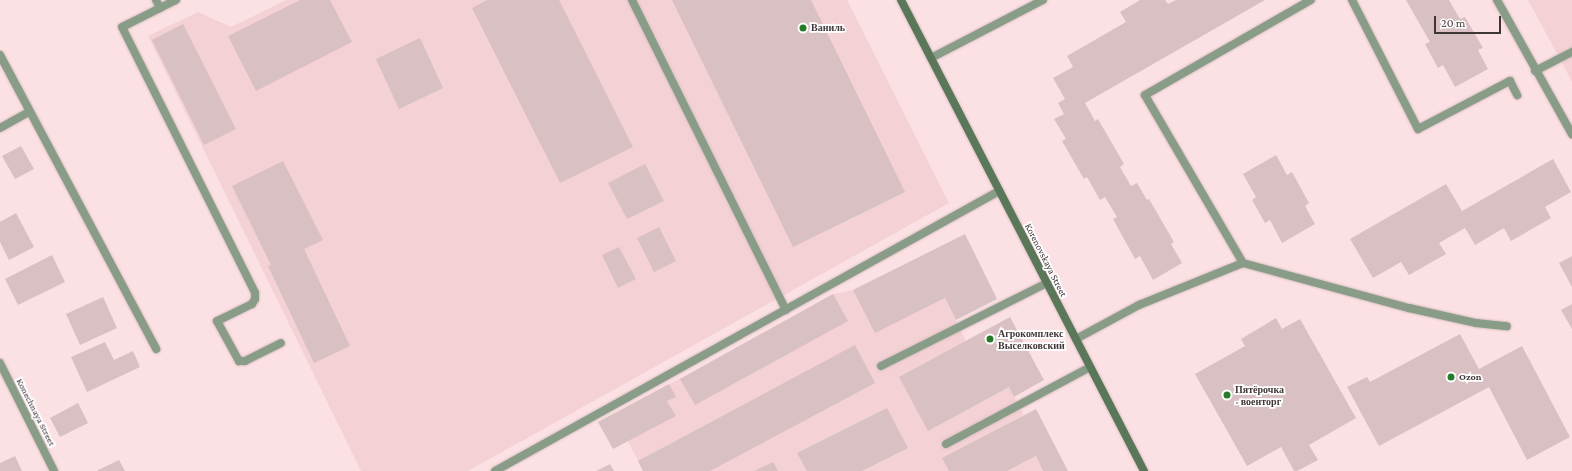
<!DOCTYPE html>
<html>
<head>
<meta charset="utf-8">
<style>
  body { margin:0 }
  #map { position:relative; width:1572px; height:471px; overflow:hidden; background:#fce1e4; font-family:"Crimson Pro",serif }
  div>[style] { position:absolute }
  .built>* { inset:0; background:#f3d1d4 }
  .building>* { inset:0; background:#d9c0c2 }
  .roads { filter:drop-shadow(0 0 1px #d7bfc1) drop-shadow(0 0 1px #d7bfc1) }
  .lane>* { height:8px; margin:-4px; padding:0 4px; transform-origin:4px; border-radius:4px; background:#899c88 }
  .street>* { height:8px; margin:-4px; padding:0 4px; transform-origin:4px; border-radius:4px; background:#899c88 }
  .secondary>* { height:8px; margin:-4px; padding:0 4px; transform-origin:4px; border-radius:4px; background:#5b775a }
  .dots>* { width:11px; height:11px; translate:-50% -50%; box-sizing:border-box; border:2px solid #fff; border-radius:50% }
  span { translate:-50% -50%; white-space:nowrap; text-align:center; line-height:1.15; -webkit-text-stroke:3.5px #fff; paint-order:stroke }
  .poi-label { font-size:10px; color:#413637; font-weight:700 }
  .left { translate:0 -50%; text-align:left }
  .street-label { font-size:10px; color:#413637 }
  .scale { position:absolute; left:1434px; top:16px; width:67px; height:18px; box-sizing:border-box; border:2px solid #413637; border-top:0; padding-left:5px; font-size:12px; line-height:14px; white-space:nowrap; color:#413637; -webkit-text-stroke:3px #fff; paint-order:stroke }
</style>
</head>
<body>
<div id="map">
  <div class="built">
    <div style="clip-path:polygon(286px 0,847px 0,949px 203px,468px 471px,361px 471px,148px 36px,198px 12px,231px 27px)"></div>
    <div style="clip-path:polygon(1528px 0,1572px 0,1572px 82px,1560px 59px)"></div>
    <div style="clip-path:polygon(887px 273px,909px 316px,945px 298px,966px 341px,980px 333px,1024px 415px,1000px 428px,1020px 464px,1036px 456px,1043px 471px,643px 471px,628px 441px,675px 416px,661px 389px,833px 294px,853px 290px)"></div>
  </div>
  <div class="building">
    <div style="clip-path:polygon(300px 0,330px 0,352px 42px,256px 91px,228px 36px)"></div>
    <div style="clip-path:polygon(487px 0,559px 0,633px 147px,560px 183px,472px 8px)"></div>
    <div style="clip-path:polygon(672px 0,811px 0,905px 192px,793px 247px)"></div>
    <div style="clip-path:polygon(1140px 0,1165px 0,1168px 4px,1176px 0,1265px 0,1085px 103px,1095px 121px,1098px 119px,1124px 164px,1120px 167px,1131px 186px,1137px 183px,1147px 200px,1149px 199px,1174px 242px,1171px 244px,1182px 263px,1153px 280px,1140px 256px,1135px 259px,1113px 219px,1117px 217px,1105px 197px,1100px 200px,1087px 177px,1084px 179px,1062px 141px,1066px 139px,1054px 119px,1064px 114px,1058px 103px,1065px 99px,1053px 78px,1073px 67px,1067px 56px,1126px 22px,1120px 12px)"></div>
    <div style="clip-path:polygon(1406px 0,1449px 0,1460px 19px,1465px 17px,1483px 48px,1478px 50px,1488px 69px,1455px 87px,1443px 65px,1438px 68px,1425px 44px,1430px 42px)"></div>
    <div style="clip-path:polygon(183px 24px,236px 129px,204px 145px,152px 40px)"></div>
    <div style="clip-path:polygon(420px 38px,443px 88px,399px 109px,376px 59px)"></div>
    <div style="clip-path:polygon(21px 146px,34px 169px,15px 179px,2px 156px)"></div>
    <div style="clip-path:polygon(1276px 155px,1287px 175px,1292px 172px,1309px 203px,1305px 206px,1315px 224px,1282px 243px,1270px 220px,1265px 223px,1252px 200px,1256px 197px,1243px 174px)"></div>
    <div style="clip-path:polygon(1553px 159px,1571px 192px,1545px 207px,1551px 218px,1511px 241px,1504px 228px,1475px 245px,1465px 228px,1439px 243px,1446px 254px,1409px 275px,1401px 262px,1373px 278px,1350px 239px,1446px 184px,1462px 211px)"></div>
    <div style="clip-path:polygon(283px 161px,323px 240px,304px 249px,350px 346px,314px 363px,268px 266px,271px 265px,232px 186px)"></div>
    <div style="clip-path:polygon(645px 164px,664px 201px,627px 219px,608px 183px)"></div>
    <div style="clip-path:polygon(16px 213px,34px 247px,9px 260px,0 242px,0 222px)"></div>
    <div style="clip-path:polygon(659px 227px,676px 261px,654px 272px,637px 238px)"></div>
    <div style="clip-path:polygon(965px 234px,997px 299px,956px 320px,945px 298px,875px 333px,853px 290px)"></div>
    <div style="clip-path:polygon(619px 247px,636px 279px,618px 288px,602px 255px)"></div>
    <div style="clip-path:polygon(52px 255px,65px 282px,18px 305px,5px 279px)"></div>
    <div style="clip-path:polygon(1572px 256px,1572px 287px,1559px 263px)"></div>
    <div style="clip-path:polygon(833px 294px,848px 321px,695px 405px,680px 379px)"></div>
    <div style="clip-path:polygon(103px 297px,117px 328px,80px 345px,66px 314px)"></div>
    <div style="clip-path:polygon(1572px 304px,1572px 329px,1561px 310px)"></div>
    <div style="clip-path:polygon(1010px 317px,1044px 380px,1014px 397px,1009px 387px,928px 431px,899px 377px)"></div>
    <div style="clip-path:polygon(1276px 318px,1282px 329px,1300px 319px,1356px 418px,1309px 445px,1318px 460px,1297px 471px,1294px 471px,1281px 447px,1247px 466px,1195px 374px,1245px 346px,1241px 339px)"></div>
    <div style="clip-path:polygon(1460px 334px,1479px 369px,1522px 346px,1570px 437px,1527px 460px,1489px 387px,1379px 446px,1347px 387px,1367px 377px,1370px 382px)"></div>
    <div style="clip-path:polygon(105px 342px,114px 360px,133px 351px,140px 367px,87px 392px,71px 357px)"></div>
    <div style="clip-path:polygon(855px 345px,875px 383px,710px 471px,643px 471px,638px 461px)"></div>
    <div style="clip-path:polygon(669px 384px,676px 397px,667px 401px,676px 416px,613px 449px,598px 422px)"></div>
    <div style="clip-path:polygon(78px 403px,88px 423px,60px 437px,50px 418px)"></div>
    <div style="clip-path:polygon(887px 408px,908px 448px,862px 471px,807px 471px,797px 453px)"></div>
    <div style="clip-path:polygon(1036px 409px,1068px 471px,1043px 471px,1036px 456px,1007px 471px,949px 471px,942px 458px)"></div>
    <div style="clip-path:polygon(15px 456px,22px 471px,0 471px,0 463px)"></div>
    <div style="clip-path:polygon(119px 460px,125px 471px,96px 471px)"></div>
    <div style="clip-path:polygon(773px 462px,778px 471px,754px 471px)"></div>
    <div style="clip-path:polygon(610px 464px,614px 471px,596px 471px)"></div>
  </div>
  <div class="roads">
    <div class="lane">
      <div style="left:156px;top:0;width:9px;rotate:63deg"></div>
      <div style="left:160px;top:8px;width:18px;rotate:-27deg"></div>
      <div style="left:632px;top:0;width:346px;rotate:63.6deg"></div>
      <div style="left:1352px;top:0;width:145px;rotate:62.9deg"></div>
      <div style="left:1418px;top:129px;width:104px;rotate:-27.6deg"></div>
      <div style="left:1510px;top:81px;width:16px;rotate:63deg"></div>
      <div style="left:1497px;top:0;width:154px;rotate:60.8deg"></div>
      <div style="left:160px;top:8px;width:42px;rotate:153.4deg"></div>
      <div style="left:122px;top:27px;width:297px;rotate:63.4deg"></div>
      <div style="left:255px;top:293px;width:6px;rotate:90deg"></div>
      <div style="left:255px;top:299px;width:6px;rotate:121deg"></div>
      <div style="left:252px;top:304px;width:39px;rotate:154deg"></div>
      <div style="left:217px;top:321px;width:46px;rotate:61.2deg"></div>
      <div style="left:239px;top:361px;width:6px"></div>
      <div style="left:245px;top:361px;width:40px;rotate:-26.6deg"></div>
      <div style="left:1535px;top:71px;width:42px;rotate:-27.2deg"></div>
      <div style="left:1243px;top:263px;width:194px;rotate:-120.3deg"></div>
      <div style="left:1145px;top:95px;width:191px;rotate:-29.8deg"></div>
      <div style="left:1076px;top:339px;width:72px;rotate:-28.4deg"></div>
      <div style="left:1139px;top:305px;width:112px;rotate:-22deg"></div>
      <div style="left:1243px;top:263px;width:172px;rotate:15.2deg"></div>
      <div style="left:1409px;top:308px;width:69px;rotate:12.6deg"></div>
      <div style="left:1476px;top:323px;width:31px;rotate:6deg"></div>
      <div style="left:881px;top:366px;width:186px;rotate:-26.6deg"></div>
      <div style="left:946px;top:444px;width:163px;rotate:-28.1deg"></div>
      <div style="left:495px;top:471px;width:577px;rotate:-29.05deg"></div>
    </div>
    <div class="street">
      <div style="left:0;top:55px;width:333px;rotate:62deg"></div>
      <div style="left:931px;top:58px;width:126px;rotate:-27.4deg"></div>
      <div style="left:0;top:128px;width:33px;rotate:-29deg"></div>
      <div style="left:0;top:363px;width:121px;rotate:63.4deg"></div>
    </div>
    <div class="secondary">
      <div style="left:901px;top:0;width:530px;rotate:62.71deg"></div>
    </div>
  </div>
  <div class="dots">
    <div style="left:803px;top:28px;background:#247b28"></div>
    <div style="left:990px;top:339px;background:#247b28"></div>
    <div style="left:1451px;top:377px;background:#247b28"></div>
    <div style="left:1227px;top:395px;background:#247b28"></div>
  </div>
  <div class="poi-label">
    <span class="left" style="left:811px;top:28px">Ваниль</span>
    <span class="left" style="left:998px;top:339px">Агрокомплекс<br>Выселковский</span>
    <span class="left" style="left:1459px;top:377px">Ozon</span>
    <span class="left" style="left:1235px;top:395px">Пятёрочка<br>- военторг</span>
  </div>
  <div class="street-label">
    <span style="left:1046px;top:260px;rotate:63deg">Korenovskaya Street</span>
    <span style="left:36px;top:412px;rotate:63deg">Konechnaya Street</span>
  </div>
  <div class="scale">20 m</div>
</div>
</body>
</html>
